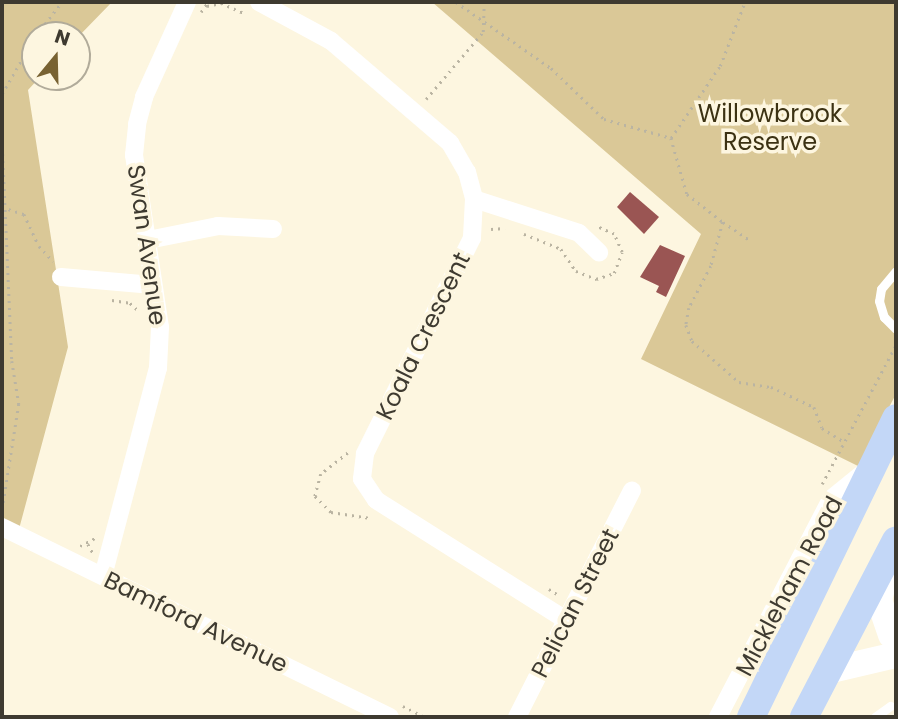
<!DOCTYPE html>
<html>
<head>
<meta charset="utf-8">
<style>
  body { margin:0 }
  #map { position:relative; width:898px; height:719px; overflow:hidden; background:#fdf6e0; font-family:Poppins,sans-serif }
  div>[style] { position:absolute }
  .green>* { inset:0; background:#dac897 }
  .building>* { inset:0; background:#9a5553 }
  .path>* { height:2.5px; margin-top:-1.25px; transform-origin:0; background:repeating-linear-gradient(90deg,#bab4a2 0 2px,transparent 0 7px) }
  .lane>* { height:9px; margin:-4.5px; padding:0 4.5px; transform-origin:4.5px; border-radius:4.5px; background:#fff }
  .street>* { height:18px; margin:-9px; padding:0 9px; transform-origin:9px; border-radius:9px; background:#fff }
  .secondary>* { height:26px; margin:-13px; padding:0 13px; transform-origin:13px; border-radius:13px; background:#fff }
  .primary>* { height:28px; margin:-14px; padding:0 14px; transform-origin:14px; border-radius:14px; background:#c3d7f7 }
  span { translate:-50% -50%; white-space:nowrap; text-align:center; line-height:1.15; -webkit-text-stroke:7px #fdf6e0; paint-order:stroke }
  .park-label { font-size:24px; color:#3c3213 }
  .street-label { font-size:24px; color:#3e3a30 }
  .frame { position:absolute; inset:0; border:4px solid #3e3a30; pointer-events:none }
  .north { position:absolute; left:21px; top:21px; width:70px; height:70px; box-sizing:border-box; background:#fdf6e0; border:2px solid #b1ab9a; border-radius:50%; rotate:19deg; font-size:19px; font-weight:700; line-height:28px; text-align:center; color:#3e3a30 }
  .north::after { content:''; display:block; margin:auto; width:24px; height:32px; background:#786232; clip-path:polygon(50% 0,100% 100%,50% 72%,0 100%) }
</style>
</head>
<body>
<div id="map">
  <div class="green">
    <div style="clip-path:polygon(2px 2px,112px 2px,77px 38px,35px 35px,35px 77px,40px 77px,28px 90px,68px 347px,19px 529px,2px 517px)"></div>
    <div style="clip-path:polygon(432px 2px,896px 2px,896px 394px,858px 466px,641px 359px,701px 234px)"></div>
  </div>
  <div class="building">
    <div style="clip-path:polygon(630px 192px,659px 217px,644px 234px,617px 207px)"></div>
    <div style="clip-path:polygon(660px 245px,685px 256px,666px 297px,656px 292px,659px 286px,640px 277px)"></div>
  </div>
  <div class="path">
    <div style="left:456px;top:2px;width:116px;rotate:34.8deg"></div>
    <div style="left:551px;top:68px;width:74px;rotate:43.9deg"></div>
    <div style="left:604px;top:119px;width:70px;rotate:15.8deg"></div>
    <div style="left:671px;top:138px;width:58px;rotate:74.1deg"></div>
    <div style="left:687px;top:194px;width:46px;rotate:37.9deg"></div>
    <div style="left:723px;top:222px;width:46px;rotate:105.3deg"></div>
    <div style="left:711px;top:266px;width:47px;rotate:117.6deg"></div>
    <div style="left:689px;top:308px;width:17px;rotate:100deg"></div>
    <div style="left:686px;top:325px;width:17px;rotate:69deg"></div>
    <div style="left:692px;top:341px;width:62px;rotate:41.1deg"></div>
    <div style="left:739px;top:382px;width:32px;rotate:9deg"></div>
    <div style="left:771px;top:387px;width:47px;rotate:24.9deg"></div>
    <div style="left:814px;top:407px;width:22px;rotate:69deg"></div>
    <div style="left:822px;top:428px;width:26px;rotate:32deg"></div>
    <div style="left:207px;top:6px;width:14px;rotate:-12deg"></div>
    <div style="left:221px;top:3px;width:27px;rotate:24deg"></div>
    <div style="left:201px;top:12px;width:12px;rotate:-55deg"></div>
    <div style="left:36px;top:35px;width:42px;rotate:-51.8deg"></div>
    <div style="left:2px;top:94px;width:67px;rotate:-60.4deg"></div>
    <div style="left:426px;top:99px;width:88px;rotate:-49.6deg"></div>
    <div style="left:483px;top:32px;width:30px;rotate:-88deg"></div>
    <div style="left:2px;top:133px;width:228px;rotate:87.5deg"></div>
    <div style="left:12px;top:361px;width:44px;rotate:80.8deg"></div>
    <div style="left:19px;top:404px;width:108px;rotate:99deg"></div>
    <div style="left:671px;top:138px;width:87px;rotate:-55.8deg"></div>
    <div style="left:720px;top:66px;width:69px;rotate:-68.7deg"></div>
    <div style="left:2px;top:207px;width:23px;rotate:18deg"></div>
    <div style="left:24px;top:214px;width:35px;rotate:65deg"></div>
    <div style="left:39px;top:246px;width:21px;rotate:47deg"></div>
    <div style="left:723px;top:222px;width:34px;rotate:34deg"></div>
    <div style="left:491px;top:229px;width:14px;rotate:-4deg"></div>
    <div style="left:524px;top:234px;width:40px;rotate:22deg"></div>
    <div style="left:561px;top:249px;width:27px;rotate:56deg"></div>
    <div style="left:576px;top:271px;width:22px;rotate:22deg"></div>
    <div style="left:596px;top:279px;width:19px;rotate:-18deg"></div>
    <div style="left:614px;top:273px;width:22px;rotate:-69deg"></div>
    <div style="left:622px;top:252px;width:20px;rotate:-114deg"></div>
    <div style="left:614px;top:234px;width:17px;rotate:-156deg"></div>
    <div style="left:112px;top:300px;width:18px;rotate:9deg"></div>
    <div style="left:130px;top:303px;width:13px;rotate:42deg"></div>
    <div style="left:348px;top:453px;width:34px;rotate:142deg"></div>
    <div style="left:321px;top:474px;width:23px;rotate:105deg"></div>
    <div style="left:315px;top:496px;width:23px;rotate:45deg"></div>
    <div style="left:331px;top:512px;width:40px;rotate:8.5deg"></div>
    <div style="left:822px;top:484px;width:157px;rotate:-62deg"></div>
    <div style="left:88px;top:544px;width:10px;rotate:61deg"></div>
    <div style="left:80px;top:546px;width:17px;rotate:-28deg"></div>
    <div style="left:549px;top:589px;width:13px;rotate:32deg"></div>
    <div style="left:403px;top:706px;width:25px;rotate:27deg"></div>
  </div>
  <div class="lane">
    <div style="left:896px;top:271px;width:23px;rotate:130deg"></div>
    <div style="left:881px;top:289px;width:12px;rotate:99deg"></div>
    <div style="left:879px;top:301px;width:17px;rotate:73deg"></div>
    <div style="left:884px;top:317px;width:17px;rotate:45deg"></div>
    <div style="left:875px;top:717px;width:19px;rotate:-36deg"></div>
  </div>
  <div class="street">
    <div style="left:259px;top:2px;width:82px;rotate:28.4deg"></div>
    <div style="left:331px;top:41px;width:157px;rotate:40.6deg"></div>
    <div style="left:450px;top:143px;width:34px;rotate:60deg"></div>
    <div style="left:467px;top:172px;width:28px;rotate:75deg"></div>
    <div style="left:474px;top:199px;width:39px;rotate:93deg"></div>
    <div style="left:472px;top:238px;width:241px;rotate:116.4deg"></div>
    <div style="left:365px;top:454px;width:25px;rotate:97deg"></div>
    <div style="left:362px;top:479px;width:25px;rotate:56deg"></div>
    <div style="left:376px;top:500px;width:225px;rotate:32.3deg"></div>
    <div style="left:474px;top:199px;width:110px;rotate:17.9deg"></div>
    <div style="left:579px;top:233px;width:28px;rotate:44deg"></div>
    <div style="left:148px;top:240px;width:71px;rotate:-11.3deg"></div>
    <div style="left:218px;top:226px;width:55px;rotate:3.1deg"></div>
    <div style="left:61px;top:277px;width:92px;rotate:5deg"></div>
    <div style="left:2px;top:527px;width:432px;rotate:26.1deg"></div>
    <div style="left:103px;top:576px;width:215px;rotate:-75.2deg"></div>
    <div style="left:158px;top:368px;width:41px;rotate:-87.2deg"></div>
    <div style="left:160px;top:327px;width:174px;rotate:-98.6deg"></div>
    <div style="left:134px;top:155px;width:31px;rotate:-84deg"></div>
    <div style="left:137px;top:124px;width:28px;rotate:-75deg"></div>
    <div style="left:144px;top:97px;width:104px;rotate:-65.6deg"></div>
    <div style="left:517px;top:717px;width:254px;rotate:-63.1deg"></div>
    <div style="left:718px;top:717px;width:246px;rotate:-62.6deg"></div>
    <div style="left:831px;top:499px;width:48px;rotate:-39deg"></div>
  </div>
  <div class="secondary">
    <div style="left:887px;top:568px;width:33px;rotate:104deg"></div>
    <div style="left:879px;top:600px;width:37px;rotate:71deg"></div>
    <div style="left:827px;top:671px;width:71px;rotate:-13.1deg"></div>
  </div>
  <div class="primary">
    <div style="left:751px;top:717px;width:332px;rotate:-64.1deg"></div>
    <div style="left:804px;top:717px;width:199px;rotate:-62.5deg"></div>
  </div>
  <div class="park-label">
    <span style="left:770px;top:128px">Willowbrook<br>Reserve</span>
  </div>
  <div class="street-label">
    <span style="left:147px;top:245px;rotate:82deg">Swan Avenue</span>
    <span style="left:423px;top:336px;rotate:-64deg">Koala Crescent</span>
    <span style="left:789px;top:586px;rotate:-62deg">Mickleham Road</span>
    <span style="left:575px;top:603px;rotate:-63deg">Pelican Street</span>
    <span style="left:196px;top:622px;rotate:26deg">Bamford Avenue</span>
  </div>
  <div class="frame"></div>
  <div class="north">N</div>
</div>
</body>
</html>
